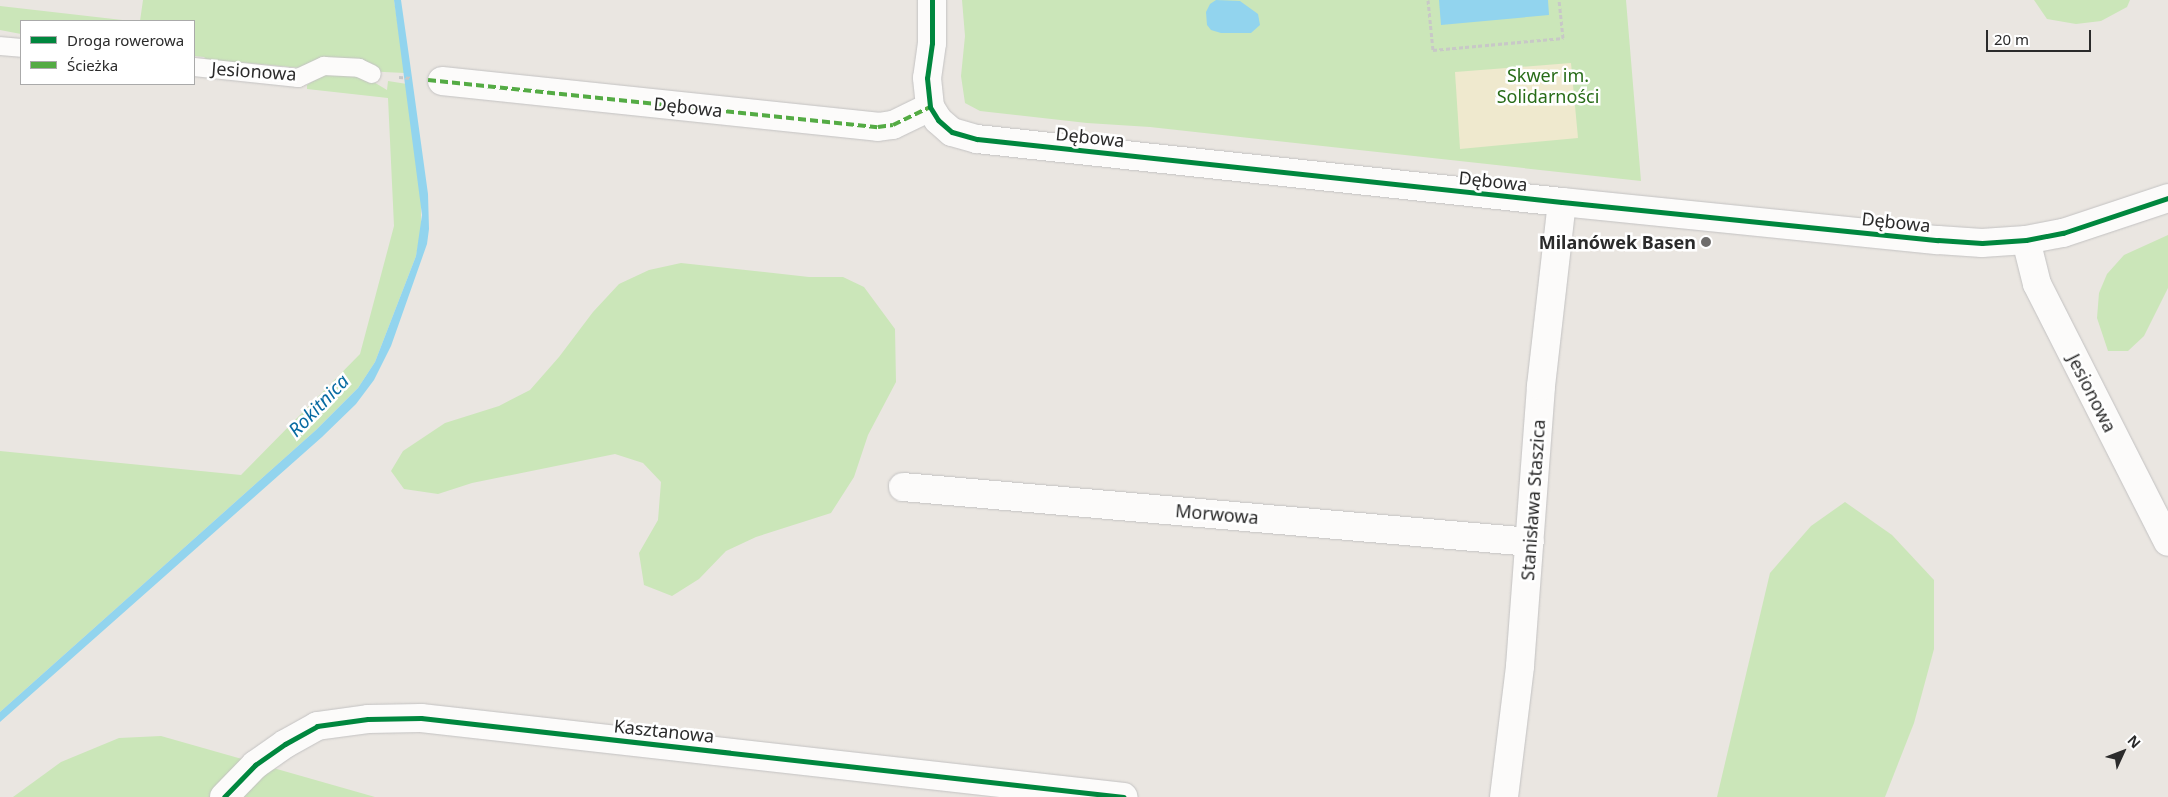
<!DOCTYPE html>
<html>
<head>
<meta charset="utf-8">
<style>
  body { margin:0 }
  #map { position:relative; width:2168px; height:797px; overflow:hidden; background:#eae6e1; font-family:"Noto Sans",sans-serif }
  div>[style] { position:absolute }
  .green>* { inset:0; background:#cbe6b9 }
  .sand>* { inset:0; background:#efe9ce }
  .water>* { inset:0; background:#92d4ee }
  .path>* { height:3px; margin-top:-1.5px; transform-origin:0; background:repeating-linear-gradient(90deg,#c8c8c7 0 4px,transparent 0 6.5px) }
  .roads { filter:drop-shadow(0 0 1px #c3c2c2) drop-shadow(0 0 1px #c3c2c2) }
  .lane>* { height:18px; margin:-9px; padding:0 9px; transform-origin:9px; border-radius:9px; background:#fcfbfa }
  .street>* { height:28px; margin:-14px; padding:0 14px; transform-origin:14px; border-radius:14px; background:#fcfbfa }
  .secondary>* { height:28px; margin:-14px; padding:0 14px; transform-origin:14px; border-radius:14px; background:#fcfbfa }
  .quiet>* { height:4px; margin-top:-2px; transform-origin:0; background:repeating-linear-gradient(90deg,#54ab44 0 8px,transparent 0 12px) }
  .cycleway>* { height:5px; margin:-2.5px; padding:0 2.5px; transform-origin:2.5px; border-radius:2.5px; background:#00873e }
  .dots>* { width:14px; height:14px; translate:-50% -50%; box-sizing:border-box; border:2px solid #fff; border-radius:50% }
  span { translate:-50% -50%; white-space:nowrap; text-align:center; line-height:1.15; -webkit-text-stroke:5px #fff; paint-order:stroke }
  .street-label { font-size:18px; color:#2b2b2b }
  .park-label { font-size:18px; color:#286c18 }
  .poi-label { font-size:18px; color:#2b2b2b; font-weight:700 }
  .right { translate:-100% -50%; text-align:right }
  .water-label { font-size:19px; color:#086ba2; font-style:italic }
  .legend { position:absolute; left:20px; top:20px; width:175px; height:65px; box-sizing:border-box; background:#fff; border:1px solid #aaa; margin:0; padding:6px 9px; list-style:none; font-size:15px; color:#2b2b2b }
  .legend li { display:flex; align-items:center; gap:10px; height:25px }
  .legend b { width:25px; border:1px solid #aaa }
  .north { position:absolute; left:2098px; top:727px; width:50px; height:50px; -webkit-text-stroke:4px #fff; paint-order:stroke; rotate:47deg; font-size:14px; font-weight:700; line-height:20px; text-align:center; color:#2b2b2b }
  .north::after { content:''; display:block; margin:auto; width:18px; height:22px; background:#2b2b2b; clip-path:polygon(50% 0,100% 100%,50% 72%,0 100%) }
  .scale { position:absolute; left:1986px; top:30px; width:105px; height:22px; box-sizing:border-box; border:2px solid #2b2b2b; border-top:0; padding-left:6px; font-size:15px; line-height:18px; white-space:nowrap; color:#2b2b2b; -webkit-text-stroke:4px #fff; paint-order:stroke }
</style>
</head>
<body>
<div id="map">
  <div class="green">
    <div style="clip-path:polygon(143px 0,394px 0,405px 73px,301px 68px,238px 62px,234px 65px,209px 62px,204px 57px,194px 56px,194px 21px,140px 21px)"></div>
    <div style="clip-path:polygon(962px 0,1626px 0,1641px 181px,1150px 127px,1087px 123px,980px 111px,965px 103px,961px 76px,965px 36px)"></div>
    <div style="clip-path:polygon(2034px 0,2130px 0,2127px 7px,2101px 21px,2076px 24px,2047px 19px)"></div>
    <div style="clip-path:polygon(0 6px,131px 21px,21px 21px,21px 34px,0 30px)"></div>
    <div style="clip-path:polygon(325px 73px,362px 75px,387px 90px,388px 81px,407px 84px,421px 195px,421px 230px,416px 256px,375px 362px,358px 388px,316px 430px,0 712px,0 451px,241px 475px,360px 354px,394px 226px,388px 98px,307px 89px,307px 85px)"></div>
    <div style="clip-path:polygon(2168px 235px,2168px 288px,2144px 336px,2128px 351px,2108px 351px,2097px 318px,2099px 293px,2107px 274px,2124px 255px)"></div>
    <div style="clip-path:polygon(681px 263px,809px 277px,843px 277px,864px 287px,895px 329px,896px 382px,868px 435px,854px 477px,831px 513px,756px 537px,726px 551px,699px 579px,672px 596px,644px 585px,639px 553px,658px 520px,661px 482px,643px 463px,615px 454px,472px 483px,438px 494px,404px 489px,391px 471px,403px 451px,445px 423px,499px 406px,530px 390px,559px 357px,593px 312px,619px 284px,649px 270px)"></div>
    <div style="clip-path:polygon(1845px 502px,1892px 535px,1934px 580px,1934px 649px,1914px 723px,1885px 797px,1717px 797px,1770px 573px,1811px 526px)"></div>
    <div style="clip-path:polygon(161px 736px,375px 797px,13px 797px,61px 762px,119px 738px)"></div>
  </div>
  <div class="sand">
    <div style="clip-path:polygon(1571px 63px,1578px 138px,1460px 149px,1455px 72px)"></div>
  </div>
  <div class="water">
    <div style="clip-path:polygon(394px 0,401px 0,409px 56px,428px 194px,429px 229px,427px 244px,391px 346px,374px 380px,356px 404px,322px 437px,0 722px,0 712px,316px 430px,358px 388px,375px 362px,416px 256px,422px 215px)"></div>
    <div style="clip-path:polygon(1216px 0,1240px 1px,1258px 14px,1260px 25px,1251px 33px,1221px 33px,1211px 30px,1207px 25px,1206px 12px,1210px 4px)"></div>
    <div style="clip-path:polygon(1439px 0,1548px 0,1549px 15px,1441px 25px)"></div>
  </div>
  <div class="path">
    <div style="left:1428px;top:0;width:50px;rotate:84.3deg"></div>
    <div style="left:1433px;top:50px;width:131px;rotate:-5.3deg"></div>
    <div style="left:1563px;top:38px;width:38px;rotate:-96deg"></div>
    <div style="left:399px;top:77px;width:13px;rotate:4deg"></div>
  </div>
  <div class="roads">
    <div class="lane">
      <div style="left:0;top:46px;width:21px;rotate:5deg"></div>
      <div style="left:194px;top:67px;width:105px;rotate:6deg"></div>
      <div style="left:298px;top:78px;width:29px;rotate:-25deg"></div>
      <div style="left:324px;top:66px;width:35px;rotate:3deg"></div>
      <div style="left:359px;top:68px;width:14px;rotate:25deg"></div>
    </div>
    <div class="street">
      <div style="left:442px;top:81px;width:438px;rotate:6deg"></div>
      <div style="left:878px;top:127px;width:15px;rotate:-8deg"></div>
      <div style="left:893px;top:125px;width:41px;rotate:-25.9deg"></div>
      <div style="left:2026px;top:240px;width:45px;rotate:76deg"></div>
      <div style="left:2037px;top:284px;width:289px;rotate:63.1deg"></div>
      <div style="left:903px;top:487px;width:629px;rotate:5.01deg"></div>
      <div style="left:224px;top:797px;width:45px;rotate:-45.9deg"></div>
      <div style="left:255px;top:765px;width:37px;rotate:-35deg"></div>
      <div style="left:285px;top:744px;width:37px;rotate:-29deg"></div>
      <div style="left:317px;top:726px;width:51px;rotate:-7.8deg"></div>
      <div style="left:368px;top:719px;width:53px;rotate:-1.1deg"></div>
      <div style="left:421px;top:718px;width:707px;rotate:6.41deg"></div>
      <div style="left:1504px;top:797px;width:132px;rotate:-83deg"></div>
      <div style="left:1520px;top:666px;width:281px;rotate:-85.7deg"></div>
      <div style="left:1541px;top:386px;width:185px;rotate:-83.5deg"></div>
    </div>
    <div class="secondary">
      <div style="left:932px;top:0;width:43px;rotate:90deg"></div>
      <div style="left:932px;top:43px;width:35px;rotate:98deg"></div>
      <div style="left:927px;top:78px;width:29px;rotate:84deg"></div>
      <div style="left:930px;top:107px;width:15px;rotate:58deg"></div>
      <div style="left:938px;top:120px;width:18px;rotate:41deg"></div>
      <div style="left:952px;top:132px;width:26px;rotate:16deg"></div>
      <div style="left:977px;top:139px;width:588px;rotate:6.15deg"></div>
      <div style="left:1562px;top:202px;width:378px;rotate:5.8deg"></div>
      <div style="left:1938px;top:240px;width:44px;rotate:3.9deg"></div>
      <div style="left:1982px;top:243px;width:44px;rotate:-3.9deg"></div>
      <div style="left:2026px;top:240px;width:38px;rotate:-11deg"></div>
      <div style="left:2063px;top:233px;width:111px;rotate:-18.4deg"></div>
    </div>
  </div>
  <div class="quiet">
    <div style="left:428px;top:80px;width:452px;rotate:6deg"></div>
    <div style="left:878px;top:127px;width:15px;rotate:-8deg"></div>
    <div style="left:893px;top:125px;width:41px;rotate:-25.9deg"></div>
  </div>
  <div class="cycleway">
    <div style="left:932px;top:0;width:43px;rotate:90deg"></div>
    <div style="left:932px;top:43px;width:35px;rotate:98deg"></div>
    <div style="left:927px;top:78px;width:29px;rotate:84deg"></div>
    <div style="left:930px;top:107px;width:15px;rotate:58deg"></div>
    <div style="left:938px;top:120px;width:18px;rotate:41deg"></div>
    <div style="left:952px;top:132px;width:26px;rotate:16deg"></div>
    <div style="left:977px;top:139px;width:588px;rotate:6.15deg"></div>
    <div style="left:1562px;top:202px;width:378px;rotate:5.8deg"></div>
    <div style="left:1938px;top:240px;width:44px;rotate:3.9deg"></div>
    <div style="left:1982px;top:243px;width:44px;rotate:-3.9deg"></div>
    <div style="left:2026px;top:240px;width:38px;rotate:-11deg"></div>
    <div style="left:2063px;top:233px;width:111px;rotate:-18.4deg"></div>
    <div style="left:224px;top:797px;width:45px;rotate:-45.9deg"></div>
    <div style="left:255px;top:765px;width:37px;rotate:-35deg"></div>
    <div style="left:285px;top:744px;width:37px;rotate:-29deg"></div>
    <div style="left:317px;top:726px;width:51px;rotate:-7.8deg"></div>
    <div style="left:368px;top:719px;width:53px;rotate:-1.1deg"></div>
    <div style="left:421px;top:718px;width:707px;rotate:6.41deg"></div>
  </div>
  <div class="dots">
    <div style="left:1706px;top:242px;background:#6e6c6b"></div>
  </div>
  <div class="street-label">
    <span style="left:254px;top:71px;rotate:4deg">Jesionowa</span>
    <span style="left:688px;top:107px;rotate:6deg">Dębowa</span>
    <span style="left:1090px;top:137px;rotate:6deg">Dębowa</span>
    <span style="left:1493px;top:181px;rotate:6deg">Dębowa</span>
    <span style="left:1896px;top:222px;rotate:6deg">Dębowa</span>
    <span style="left:2092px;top:393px;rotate:63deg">Jesionowa</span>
    <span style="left:1533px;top:500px;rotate:-86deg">Stanisława Staszica</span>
    <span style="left:1217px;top:514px;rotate:5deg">Morwowa</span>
    <span style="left:664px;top:731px;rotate:6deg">Kasztanowa</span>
  </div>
  <div class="park-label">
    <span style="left:1548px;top:86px">Skwer im.<br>Solidarności</span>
  </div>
  <div class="poi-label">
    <span class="right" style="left:1696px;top:242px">Milanówek Basen</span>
  </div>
  <div class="water-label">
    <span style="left:319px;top:406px;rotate:-46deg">Rokitnica</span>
  </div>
  <ul class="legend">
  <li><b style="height:6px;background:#00873e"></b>Droga rowerowa</li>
  <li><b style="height:6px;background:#54ab44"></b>Ścieżka</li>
  </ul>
  <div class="north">N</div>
  <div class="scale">20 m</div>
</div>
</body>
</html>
